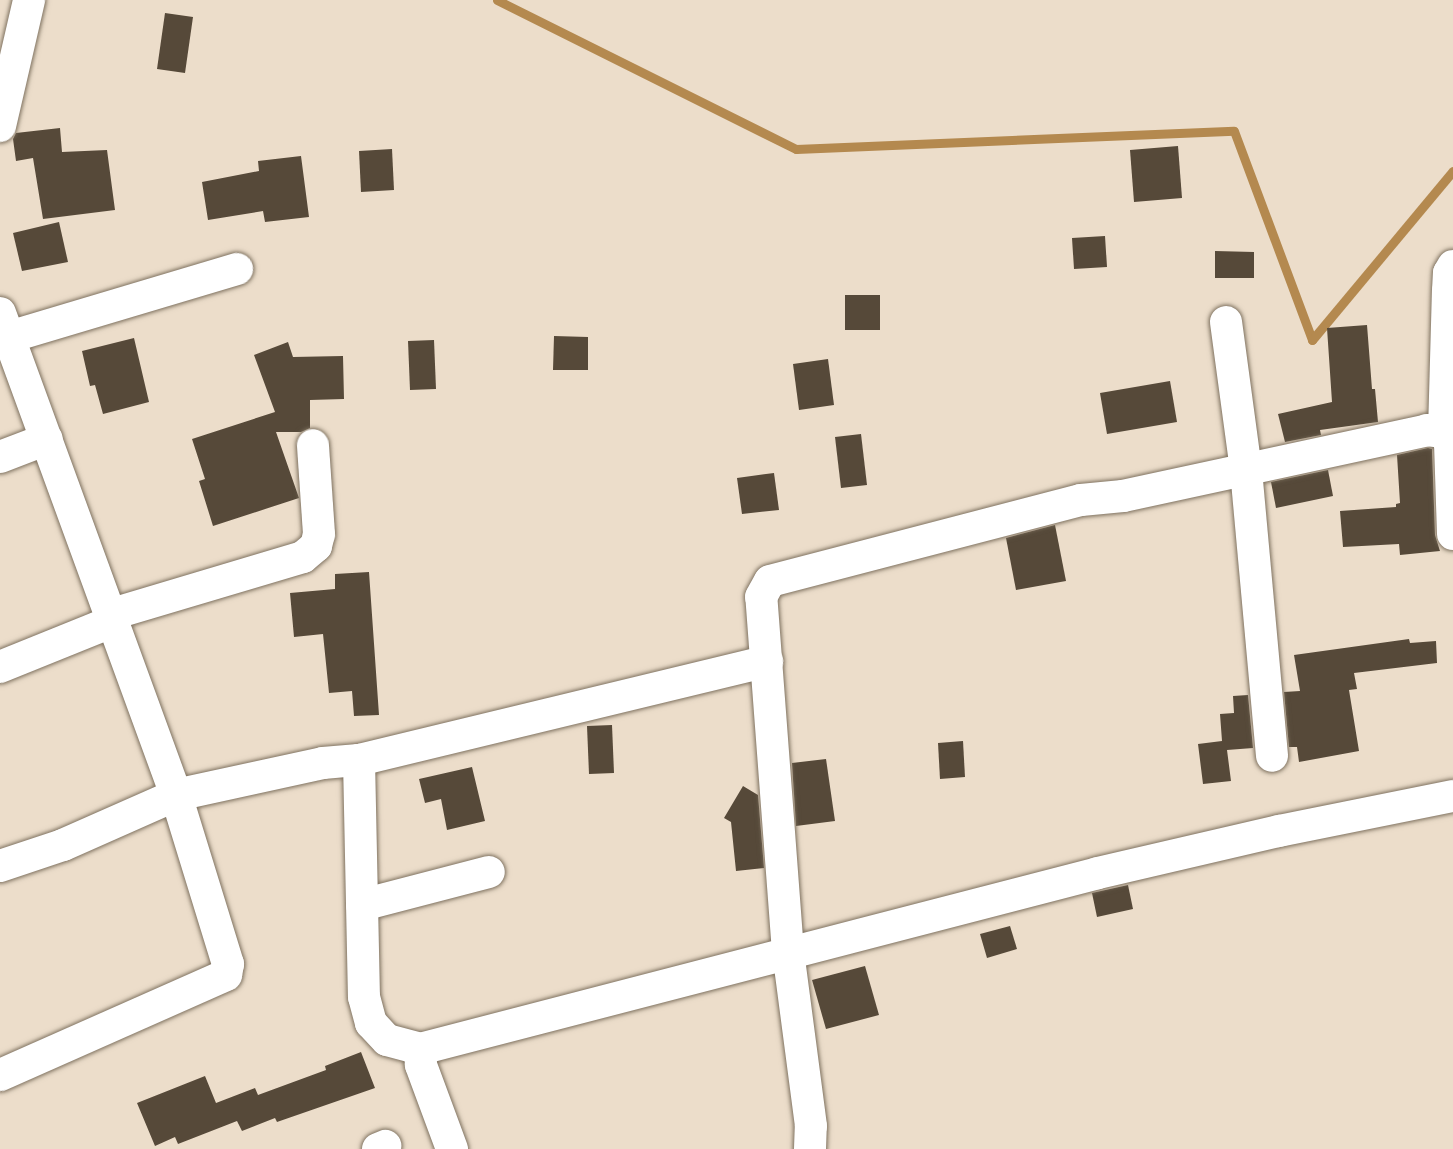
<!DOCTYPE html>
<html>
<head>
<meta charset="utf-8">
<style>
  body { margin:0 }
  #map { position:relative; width:1453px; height:1149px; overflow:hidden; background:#ecddca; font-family:"Open Sans",sans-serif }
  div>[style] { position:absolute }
  .stream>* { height:9px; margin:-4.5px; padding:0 4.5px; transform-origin:4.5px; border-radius:4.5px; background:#b4894f }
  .building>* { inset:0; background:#564939 }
  .roads { filter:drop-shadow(0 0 2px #7f7260) drop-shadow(0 0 2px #7f7260) }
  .street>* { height:32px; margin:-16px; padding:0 16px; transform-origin:16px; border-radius:16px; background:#fff }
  span { translate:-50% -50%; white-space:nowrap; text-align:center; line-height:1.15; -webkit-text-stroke:6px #fff; paint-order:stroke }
</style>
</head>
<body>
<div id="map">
  <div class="stream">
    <div style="left:497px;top:0;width:334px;rotate:26.5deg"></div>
    <div style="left:796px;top:149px;width:438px;rotate:-2.4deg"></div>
    <div style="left:1234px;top:131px;width:223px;rotate:69.5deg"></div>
    <div style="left:1312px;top:340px;width:220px;rotate:-50.2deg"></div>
  </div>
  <div class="building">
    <div style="clip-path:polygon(165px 13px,193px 17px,185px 73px,157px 69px)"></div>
    <div style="clip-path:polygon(60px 128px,62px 152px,107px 150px,115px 210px,43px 219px,33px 158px,16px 161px,13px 139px,16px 133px)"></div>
    <div style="clip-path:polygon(1178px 146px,1182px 198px,1134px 202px,1130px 150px)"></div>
    <div style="clip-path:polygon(392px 149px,394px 190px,361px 192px,359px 151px)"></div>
    <div style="clip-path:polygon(301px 156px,309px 217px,265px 222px,263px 211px,208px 220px,202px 182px,259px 171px,258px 161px)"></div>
    <div style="clip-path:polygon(59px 222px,68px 262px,22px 271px,13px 233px)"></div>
    <div style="clip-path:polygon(1105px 236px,1107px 267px,1074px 269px,1072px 238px)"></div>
    <div style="clip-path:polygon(1215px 251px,1254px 252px,1254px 278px,1215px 278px)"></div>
    <div style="clip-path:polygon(845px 295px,880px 295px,880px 330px,845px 330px)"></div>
    <div style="clip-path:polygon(1367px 325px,1372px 389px,1375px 389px,1378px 422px,1320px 430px,1321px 435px,1285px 442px,1278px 414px,1332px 402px,1327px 328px)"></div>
    <div style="clip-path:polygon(554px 336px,588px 337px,588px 370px,553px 370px)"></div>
    <div style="clip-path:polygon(134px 338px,149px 402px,103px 414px,95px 385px,90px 386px,82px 351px)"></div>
    <div style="clip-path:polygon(434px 340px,436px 389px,410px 390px,408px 341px)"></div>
    <div style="clip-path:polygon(288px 342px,293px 357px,343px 356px,344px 399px,310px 400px,310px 428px,301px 432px,276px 432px,299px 498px,213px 526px,199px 481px,205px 479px,192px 439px,275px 412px,254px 355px)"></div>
    <div style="clip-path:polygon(828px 359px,834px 405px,799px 410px,793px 364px)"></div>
    <div style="clip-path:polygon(1170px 381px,1177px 422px,1107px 434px,1100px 393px)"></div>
    <div style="clip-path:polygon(861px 434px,867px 485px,841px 488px,835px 437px)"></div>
    <div style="clip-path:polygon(1428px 448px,1432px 449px,1435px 535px,1440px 551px,1400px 555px,1399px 544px,1343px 547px,1340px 511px,1396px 507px,1396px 504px,1400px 503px,1397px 455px)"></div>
    <div style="clip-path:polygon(1328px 470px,1333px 496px,1276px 508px,1271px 482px)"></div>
    <div style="clip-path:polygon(774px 473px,779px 510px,742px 514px,737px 478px)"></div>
    <div style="clip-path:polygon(1055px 525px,1066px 581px,1016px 590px,1006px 538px)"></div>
    <div style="clip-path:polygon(369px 572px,379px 715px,354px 716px,352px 691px,329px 693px,323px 634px,294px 637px,290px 593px,335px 589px,335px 574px)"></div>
    <div style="clip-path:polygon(1409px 639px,1410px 643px,1436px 641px,1437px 663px,1354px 673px,1357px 689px,1349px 690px,1359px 751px,1299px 762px,1297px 747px,1289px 747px,1284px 692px,1300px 691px,1294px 655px)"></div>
    <div style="clip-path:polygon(1248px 695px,1253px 748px,1227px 750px,1231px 781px,1203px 784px,1198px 744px,1222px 741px,1220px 714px,1234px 713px,1233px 696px)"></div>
    <div style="clip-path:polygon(612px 725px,614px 773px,589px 774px,587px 726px)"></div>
    <div style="clip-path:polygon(963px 741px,965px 777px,940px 779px,938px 743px)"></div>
    <div style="clip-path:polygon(826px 759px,835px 821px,796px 826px,792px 763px)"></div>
    <div style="clip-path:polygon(472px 767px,485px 821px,447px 830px,441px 799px,425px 803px,419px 779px)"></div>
    <div style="clip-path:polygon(743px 786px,758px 795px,764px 868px,736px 871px,731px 822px,724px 818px)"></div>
    <div style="clip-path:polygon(1128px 885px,1133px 909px,1097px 917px,1092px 893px)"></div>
    <div style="clip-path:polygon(1010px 926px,1017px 949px,987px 958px,980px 934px)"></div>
    <div style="clip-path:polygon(865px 966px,879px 1015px,826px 1029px,812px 980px)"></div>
    <div style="clip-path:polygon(361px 1052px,375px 1088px,277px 1122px,275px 1118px,242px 1131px,237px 1121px,178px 1144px,175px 1137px,155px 1146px,137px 1103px,205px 1076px,216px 1103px,255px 1088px,258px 1095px,326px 1070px,325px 1066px)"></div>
  </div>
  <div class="roads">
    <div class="street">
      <div style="left:0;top:126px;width:129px;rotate:-77deg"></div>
      <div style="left:0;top:313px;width:513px;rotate:69.94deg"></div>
      <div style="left:176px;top:795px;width:177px;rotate:72.9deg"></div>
      <div style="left:228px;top:964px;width:11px;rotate:100deg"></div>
      <div style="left:226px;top:975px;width:247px;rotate:156.1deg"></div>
      <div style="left:1226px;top:322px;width:149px;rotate:82.3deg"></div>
      <div style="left:1246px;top:470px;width:287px;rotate:84.8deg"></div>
      <div style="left:9px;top:337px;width:238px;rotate:-16.6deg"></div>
      <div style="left:1444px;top:432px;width:141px;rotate:-88.4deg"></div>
      <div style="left:1448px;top:291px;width:18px;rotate:-87deg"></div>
      <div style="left:1449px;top:273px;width:8px;rotate:-60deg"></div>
      <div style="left:0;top:457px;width:50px;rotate:-21deg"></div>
      <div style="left:112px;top:614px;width:199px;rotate:-16.6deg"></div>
      <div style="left:303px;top:557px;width:17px;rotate:-40deg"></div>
      <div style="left:316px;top:546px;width:12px;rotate:-76deg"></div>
      <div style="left:319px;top:534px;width:89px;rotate:-93.9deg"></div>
      <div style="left:0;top:667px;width:123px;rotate:-22deg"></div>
      <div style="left:359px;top:760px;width:237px;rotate:88.8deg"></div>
      <div style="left:364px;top:997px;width:27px;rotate:75deg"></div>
      <div style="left:371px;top:1023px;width:23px;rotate:47deg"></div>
      <div style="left:387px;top:1040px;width:34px;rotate:15deg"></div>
      <div style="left:0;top:866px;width:66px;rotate:-18.4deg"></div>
      <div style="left:63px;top:845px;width:124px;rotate:-23.9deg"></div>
      <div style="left:176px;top:795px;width:150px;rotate:-12.3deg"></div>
      <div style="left:323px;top:763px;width:36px;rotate:-5deg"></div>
      <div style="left:359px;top:760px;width:420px;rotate:-13.6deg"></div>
      <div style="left:362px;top:905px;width:131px;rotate:-14.6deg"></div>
      <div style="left:378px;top:1149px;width:8px;rotate:-23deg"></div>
      <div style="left:452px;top:1149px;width:90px;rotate:-110.3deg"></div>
      <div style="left:421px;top:1065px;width:16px;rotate:-94deg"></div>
      <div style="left:420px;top:1049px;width:700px;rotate:-14.55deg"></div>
      <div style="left:1098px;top:873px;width:186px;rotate:-13.1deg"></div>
      <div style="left:1279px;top:831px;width:177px;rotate:-11.4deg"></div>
      <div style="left:810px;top:1149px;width:23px;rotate:-88deg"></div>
      <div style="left:811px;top:1126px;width:176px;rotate:-97.5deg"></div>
      <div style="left:788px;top:952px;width:356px;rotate:-94.3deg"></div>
      <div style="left:761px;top:597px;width:18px;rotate:-61deg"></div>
      <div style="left:770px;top:581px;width:321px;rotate:-14.6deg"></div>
      <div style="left:1081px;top:500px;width:42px;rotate:-5.4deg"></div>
      <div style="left:1123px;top:496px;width:311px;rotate:-12.2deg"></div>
      <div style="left:1427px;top:430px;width:17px;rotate:7deg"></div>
      <div style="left:1444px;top:432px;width:13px;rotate:61deg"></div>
      <div style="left:1450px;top:443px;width:91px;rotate:88.1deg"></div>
    </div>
  </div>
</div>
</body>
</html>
